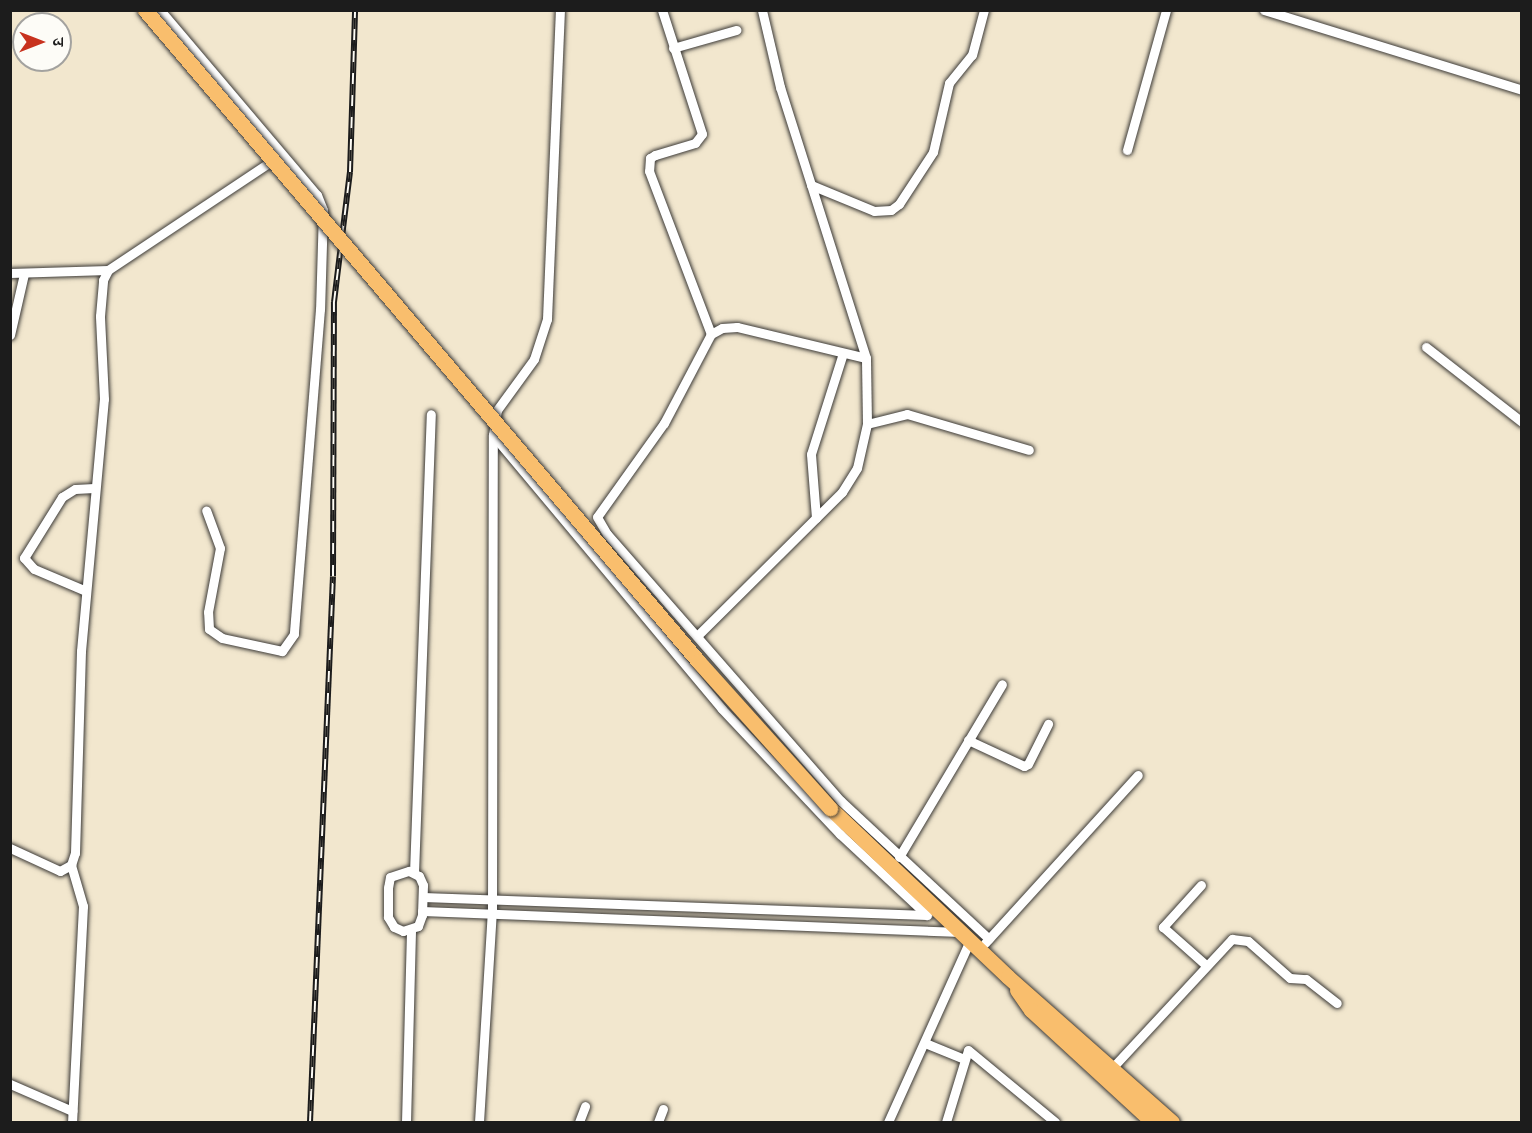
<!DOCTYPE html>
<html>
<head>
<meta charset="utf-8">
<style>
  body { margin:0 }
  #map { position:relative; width:1532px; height:1133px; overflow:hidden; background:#f2e7ce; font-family:"IM FELL Double Pica","Noto Serif Devanagari",serif }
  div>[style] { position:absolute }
  .roads { filter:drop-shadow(0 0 2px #3c3a37) drop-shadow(0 0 2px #3c3a37) }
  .street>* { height:9px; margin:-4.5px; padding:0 4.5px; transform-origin:4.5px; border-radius:4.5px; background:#fff }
  .primary>* { height:15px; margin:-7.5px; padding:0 7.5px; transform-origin:7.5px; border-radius:7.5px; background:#f9be6d }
  .rail>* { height:6px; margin-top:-3px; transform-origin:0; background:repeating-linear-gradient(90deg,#fdfcf7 0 11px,#1c1c1c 0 22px); box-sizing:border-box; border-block:2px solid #1c1c1c }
  .bridges { filter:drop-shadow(0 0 2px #3c3a37) drop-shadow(0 0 2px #3c3a37) }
  .primary-bridge>* { height:15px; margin:-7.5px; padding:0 7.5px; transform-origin:7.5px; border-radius:7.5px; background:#f9be6d }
  span { translate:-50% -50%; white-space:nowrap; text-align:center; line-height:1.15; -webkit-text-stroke:6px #fdfcf7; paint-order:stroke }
  .frame { position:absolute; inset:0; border:12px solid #1c1c1c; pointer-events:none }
  .north { position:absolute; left:12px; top:12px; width:60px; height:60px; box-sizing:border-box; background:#fdfcf7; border:2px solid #a3a29f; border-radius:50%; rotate:90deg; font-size:16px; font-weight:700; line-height:24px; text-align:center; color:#1c1c1c }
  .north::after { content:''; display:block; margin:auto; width:21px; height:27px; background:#c8321e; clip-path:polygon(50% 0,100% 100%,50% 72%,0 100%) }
</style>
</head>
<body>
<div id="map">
  <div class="roads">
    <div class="street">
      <div style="left:160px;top:10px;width:243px;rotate:49.7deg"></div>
      <div style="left:317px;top:195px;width:16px;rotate:68deg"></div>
      <div style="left:323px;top:210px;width:99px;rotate:91.7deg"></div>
      <div style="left:320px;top:309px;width:326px;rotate:94.6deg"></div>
      <div style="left:294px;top:634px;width:21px;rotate:125deg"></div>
      <div style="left:282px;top:651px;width:61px;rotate:-167.8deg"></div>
      <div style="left:222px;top:638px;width:16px;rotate:-145deg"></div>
      <div style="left:209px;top:629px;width:17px;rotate:-93deg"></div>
      <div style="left:208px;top:612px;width:65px;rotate:-79.4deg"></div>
      <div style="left:220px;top:548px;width:40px;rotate:-110.2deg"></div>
      <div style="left:662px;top:10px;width:130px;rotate:72.1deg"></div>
      <div style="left:702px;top:134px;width:11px;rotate:128deg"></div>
      <div style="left:695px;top:143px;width:42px;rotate:163.3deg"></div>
      <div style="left:655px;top:155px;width:6px;rotate:149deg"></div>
      <div style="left:650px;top:158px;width:13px;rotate:94deg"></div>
      <div style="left:649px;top:171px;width:174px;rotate:69.2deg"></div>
      <div style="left:1264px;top:10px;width:270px;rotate:17.2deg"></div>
      <div style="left:673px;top:48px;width:66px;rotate:-15.9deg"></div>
      <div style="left:1127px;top:150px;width:145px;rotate:-74.4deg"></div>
      <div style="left:811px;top:185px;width:68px;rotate:22.4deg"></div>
      <div style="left:874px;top:211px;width:17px;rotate:-3deg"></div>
      <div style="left:891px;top:210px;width:10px;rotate:-37deg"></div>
      <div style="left:899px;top:204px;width:62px;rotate:-56.8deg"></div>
      <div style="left:933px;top:152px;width:71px;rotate:-76.9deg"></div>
      <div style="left:949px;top:83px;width:36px;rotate:-51deg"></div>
      <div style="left:972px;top:55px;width:47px;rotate:-75.1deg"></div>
      <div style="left:10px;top:273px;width:98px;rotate:-1.8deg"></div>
      <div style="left:10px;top:335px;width:63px;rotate:-77.1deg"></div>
      <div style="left:1426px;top:347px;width:122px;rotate:38deg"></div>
      <div style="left:866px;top:358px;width:133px;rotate:-166.5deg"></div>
      <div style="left:737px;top:327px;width:15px;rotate:176deg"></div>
      <div style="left:722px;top:328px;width:13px;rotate:151deg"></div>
      <div style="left:711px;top:334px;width:101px;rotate:117.8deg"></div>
      <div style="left:664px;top:423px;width:115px;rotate:125.5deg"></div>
      <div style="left:597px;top:517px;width:20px;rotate:60deg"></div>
      <div style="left:607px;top:534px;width:355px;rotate:48.8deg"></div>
      <div style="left:841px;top:801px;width:202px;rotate:43deg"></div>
      <div style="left:867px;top:424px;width:41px;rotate:-14deg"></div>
      <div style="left:907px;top:414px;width:127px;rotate:16.4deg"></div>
      <div style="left:493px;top:435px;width:357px;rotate:50.1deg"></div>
      <div style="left:722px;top:709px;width:172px;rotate:46.7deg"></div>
      <div style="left:840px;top:834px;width:119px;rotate:43deg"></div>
      <div style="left:816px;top:518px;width:64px;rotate:-94.5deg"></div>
      <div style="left:811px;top:454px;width:106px;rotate:-72.4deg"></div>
      <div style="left:86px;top:591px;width:56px;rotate:-157.1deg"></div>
      <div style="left:34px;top:569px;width:15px;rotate:-132deg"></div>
      <div style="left:24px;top:558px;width:72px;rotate:-58.1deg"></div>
      <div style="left:62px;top:497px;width:15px;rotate:-32deg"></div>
      <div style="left:75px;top:489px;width:19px;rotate:-3deg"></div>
      <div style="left:698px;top:635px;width:203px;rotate:-44.8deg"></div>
      <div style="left:842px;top:492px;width:28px;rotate:-58deg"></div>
      <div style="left:857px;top:468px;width:45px;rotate:-77.2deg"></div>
      <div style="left:867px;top:424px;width:66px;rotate:-90.9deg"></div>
      <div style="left:866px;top:358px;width:284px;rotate:-107.6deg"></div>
      <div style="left:780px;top:87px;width:79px;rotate:-103.2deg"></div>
      <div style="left:968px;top:740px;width:62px;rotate:24.9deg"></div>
      <div style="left:1024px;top:766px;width:4px;rotate:-27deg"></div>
      <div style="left:1028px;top:764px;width:45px;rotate:-63.4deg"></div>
      <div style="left:10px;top:848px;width:55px;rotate:24.7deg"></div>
      <div style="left:60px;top:871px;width:13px;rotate:-29deg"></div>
      <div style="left:71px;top:865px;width:13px;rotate:-72deg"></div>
      <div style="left:75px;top:853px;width:202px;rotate:-88.3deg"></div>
      <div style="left:81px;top:651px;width:253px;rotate:-84.8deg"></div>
      <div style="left:104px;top:399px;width:83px;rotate:-92.8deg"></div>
      <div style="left:100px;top:316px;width:36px;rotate:-85deg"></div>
      <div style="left:103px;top:280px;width:11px;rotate:-63deg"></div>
      <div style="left:108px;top:270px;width:202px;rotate:-33.7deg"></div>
      <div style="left:899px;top:857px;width:201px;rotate:-59.2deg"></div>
      <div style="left:71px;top:865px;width:43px;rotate:73.7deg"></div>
      <div style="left:83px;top:906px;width:216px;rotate:92.9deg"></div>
      <div style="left:409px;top:871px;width:11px;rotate:27deg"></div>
      <div style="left:419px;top:876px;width:10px;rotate:66deg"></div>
      <div style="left:423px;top:885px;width:30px;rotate:92deg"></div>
      <div style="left:422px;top:915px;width:12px;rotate:110deg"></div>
      <div style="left:418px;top:926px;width:16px;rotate:162deg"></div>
      <div style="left:403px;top:931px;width:10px;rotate:-156deg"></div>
      <div style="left:394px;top:927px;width:12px;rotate:-121deg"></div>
      <div style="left:388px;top:917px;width:29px;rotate:-90deg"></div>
      <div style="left:388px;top:888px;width:11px;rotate:-80deg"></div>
      <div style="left:390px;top:877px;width:20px;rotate:-18deg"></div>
      <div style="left:414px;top:873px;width:459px;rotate:-87.9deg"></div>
      <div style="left:1201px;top:885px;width:57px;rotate:132.1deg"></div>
      <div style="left:1163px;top:927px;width:57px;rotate:41.5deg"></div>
      <div style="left:423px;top:897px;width:504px;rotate:2.05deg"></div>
      <div style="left:422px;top:911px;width:539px;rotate:2.23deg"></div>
      <div style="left:985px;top:943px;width:227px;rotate:-47.7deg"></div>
      <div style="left:925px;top:1043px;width:42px;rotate:22.3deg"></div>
      <div style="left:1113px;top:1067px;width:175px;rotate:-47.1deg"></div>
      <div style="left:1232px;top:939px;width:16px;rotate:7deg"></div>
      <div style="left:1248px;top:941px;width:56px;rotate:41.4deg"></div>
      <div style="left:1290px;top:978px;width:16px;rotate:4deg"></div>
      <div style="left:1306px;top:979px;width:39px;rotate:38deg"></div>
      <div style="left:10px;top:1084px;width:68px;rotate:23.5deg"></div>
      <div style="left:406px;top:1122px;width:191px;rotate:-88.5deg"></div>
      <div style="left:479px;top:1122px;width:210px;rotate:-86.5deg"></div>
      <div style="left:492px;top:912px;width:477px;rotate:-89.9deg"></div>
      <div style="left:493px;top:435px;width:25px;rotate:-81deg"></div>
      <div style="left:497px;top:410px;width:63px;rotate:-54deg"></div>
      <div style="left:534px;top:359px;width:42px;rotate:-72deg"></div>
      <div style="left:547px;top:319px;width:309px;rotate:-87.6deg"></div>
      <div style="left:579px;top:1122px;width:17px;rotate:-69deg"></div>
      <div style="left:658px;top:1122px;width:14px;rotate:-69deg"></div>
      <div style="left:888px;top:1122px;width:200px;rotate:-65.7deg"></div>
      <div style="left:946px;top:1122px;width:75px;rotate:-73deg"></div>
      <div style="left:968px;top:1050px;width:113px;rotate:39.6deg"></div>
    </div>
    <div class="primary">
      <div style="left:830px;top:808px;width:245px;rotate:43.5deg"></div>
      <div style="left:1008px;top:977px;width:219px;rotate:41.5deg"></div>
      <div style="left:1017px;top:990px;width:24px;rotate:55deg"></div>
      <div style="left:1031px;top:1010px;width:166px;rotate:42.6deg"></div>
    </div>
  </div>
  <div class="rail">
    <div style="left:310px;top:1122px;width:546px;rotate:-87.59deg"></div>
    <div style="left:333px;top:576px;width:274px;rotate:-89.8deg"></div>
    <div style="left:334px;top:302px;width:131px;rotate:-83deg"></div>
    <div style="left:350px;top:172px;width:162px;rotate:-88.2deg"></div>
  </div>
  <div class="bridges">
    <div class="primary-bridge">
      <div style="left:145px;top:10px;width:854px;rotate:49.65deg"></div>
      <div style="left:698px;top:661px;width:198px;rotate:48.1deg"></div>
    </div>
  </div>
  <div class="frame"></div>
  <div class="north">उ</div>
</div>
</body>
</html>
